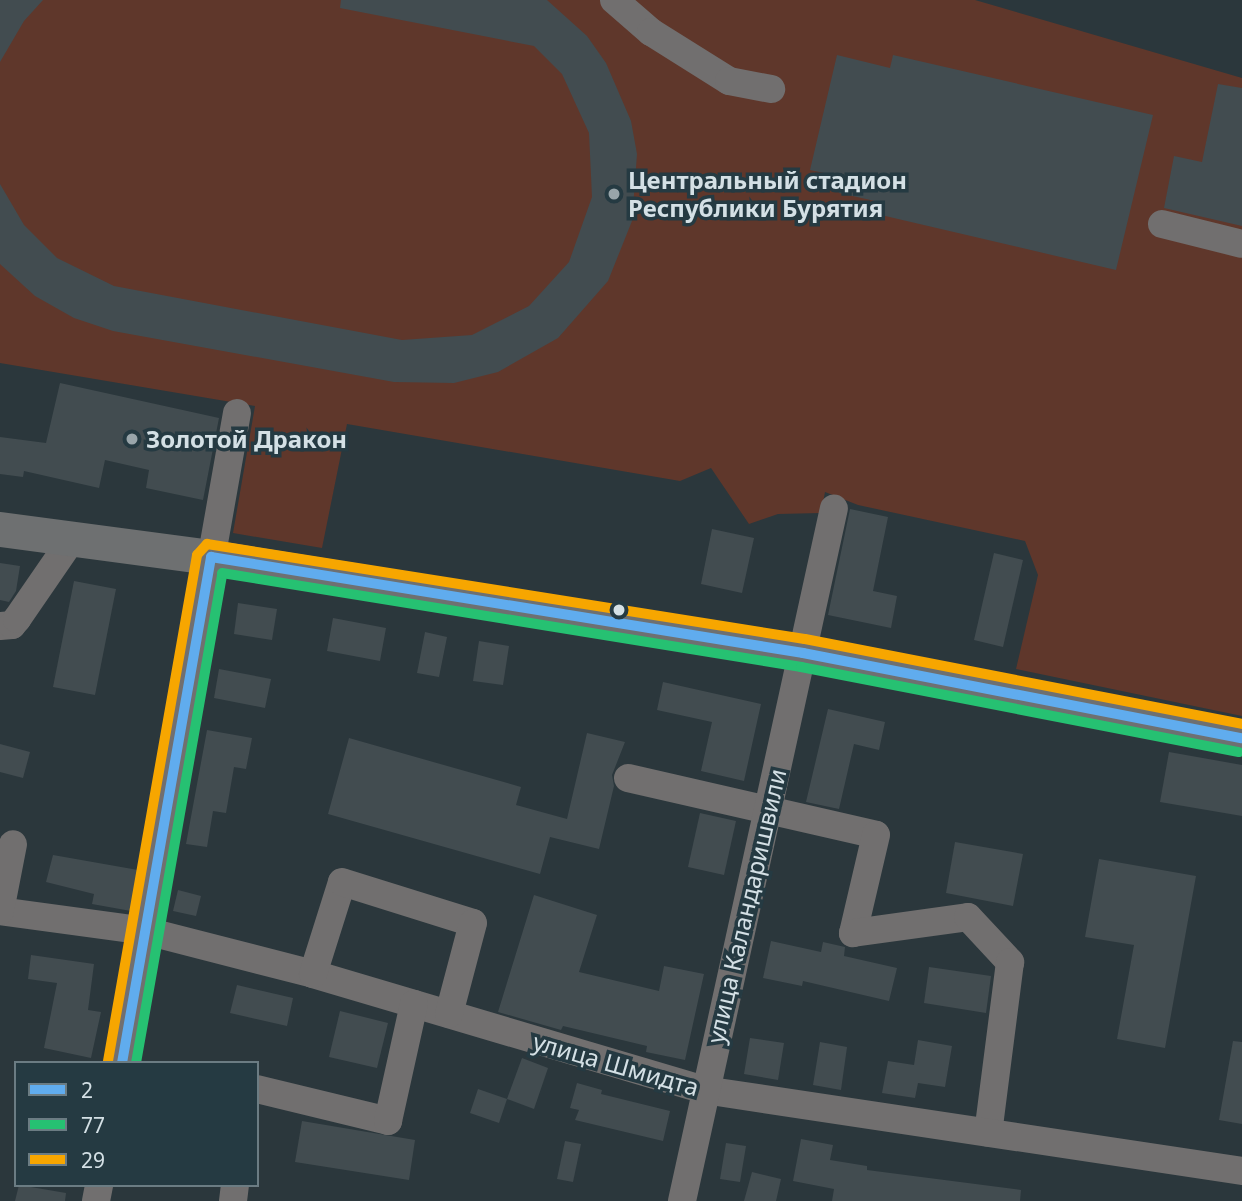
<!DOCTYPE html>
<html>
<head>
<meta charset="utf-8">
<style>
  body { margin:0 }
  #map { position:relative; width:1242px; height:1201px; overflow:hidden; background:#2b373c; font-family:"Noto Sans",sans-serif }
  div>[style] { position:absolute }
  .green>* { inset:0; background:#5f372b }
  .building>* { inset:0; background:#424c50 }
  .minor>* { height:28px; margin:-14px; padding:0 14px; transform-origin:14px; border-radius:14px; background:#716f6f }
  .major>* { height:35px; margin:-17.5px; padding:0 17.5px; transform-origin:17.5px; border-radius:17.5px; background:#6e7071 }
  .bus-1>* { height:10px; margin:-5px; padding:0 5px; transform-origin:5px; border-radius:5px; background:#60acee }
  .bus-2>* { height:10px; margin:-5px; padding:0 5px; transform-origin:5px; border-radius:5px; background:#26c172 }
  .bus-3>* { height:10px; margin:-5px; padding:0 5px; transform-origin:5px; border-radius:5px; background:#f7a600 }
  .dots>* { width:19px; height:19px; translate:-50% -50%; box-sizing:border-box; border:4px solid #253a42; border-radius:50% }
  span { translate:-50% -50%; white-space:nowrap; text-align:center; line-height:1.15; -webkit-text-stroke:7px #253a42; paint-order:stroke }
  .poi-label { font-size:24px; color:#d4e0e5; font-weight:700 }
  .left { translate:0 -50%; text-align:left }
  .street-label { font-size:24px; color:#d4e0e5 }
  .legend { position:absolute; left:14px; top:1061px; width:245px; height:126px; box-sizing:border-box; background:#253a42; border:2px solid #6b7c83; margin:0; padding:9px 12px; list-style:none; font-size:21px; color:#d4e0e5 }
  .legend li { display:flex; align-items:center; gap:14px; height:35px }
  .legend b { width:35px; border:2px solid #6b7c83 }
</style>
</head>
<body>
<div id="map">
  <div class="green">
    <div style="clip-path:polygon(0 0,975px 0,1242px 78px,1242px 716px,1016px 669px,1038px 575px,1025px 541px,858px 505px,825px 492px,821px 513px,778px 514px,749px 524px,711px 468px,680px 481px,347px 424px,322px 548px,233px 533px,255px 406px,0 363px)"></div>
  </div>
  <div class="building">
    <div style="clip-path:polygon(0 0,43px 0,24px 21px,0 62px)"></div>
    <div style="clip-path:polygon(341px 0,547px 0,587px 36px,606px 63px,631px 121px,637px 154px,632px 221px,608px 281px,558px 338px,498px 372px,454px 383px,394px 382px,113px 331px,74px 318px,35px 296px,0 264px,0 184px,24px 225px,57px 258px,114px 286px,402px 340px,472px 335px,529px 306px,569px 262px,592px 197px,589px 133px,562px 74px,534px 46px,340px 8px)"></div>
    <div style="clip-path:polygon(837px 55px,890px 68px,893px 55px,1153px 115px,1116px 270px,881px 215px,884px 203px,839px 193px,843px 177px,810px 170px)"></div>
    <div style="clip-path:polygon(1218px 84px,1242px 88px,1242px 226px,1164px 208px,1174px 156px,1202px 162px)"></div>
    <div style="clip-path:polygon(60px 383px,219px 418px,203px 500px,146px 488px,149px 470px,105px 460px,99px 488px,24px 471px,23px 477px,0 474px,0 437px,46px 443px)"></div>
    <div style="clip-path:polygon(850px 509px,888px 517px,873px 591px,897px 596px,891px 628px,828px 615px)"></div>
    <div style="clip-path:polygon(712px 529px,754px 538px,742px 593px,701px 584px)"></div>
    <div style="clip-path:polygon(994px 553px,1023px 560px,1003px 647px,974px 640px)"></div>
    <div style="clip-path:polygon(0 563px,20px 566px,16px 591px,9px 602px,0 600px)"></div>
    <div style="clip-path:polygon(74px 581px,116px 589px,95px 695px,53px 687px)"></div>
    <div style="clip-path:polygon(238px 603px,277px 609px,272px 640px,234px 634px)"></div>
    <div style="clip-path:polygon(333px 618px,386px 628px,380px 661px,327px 651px)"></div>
    <div style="clip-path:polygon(425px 632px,447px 637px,439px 677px,417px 673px)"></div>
    <div style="clip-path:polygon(479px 641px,509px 646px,503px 685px,473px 681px)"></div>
    <div style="clip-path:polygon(219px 669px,271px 679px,265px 708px,214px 698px)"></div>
    <div style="clip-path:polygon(663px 682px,761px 704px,744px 781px,701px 771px,712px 722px,657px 710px)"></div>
    <div style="clip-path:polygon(828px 709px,885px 722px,879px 750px,854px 744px,839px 809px,806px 802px)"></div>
    <div style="clip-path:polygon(207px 730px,252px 738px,246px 769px,234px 767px,226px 813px,213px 811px,207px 847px,186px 844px)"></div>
    <div style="clip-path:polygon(587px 733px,625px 742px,612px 775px,614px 786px,599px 849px,550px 837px,540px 874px,328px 814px,349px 738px,521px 787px,516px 805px,567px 819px)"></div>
    <div style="clip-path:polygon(0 744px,30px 752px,23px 778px,0 772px)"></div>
    <div style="clip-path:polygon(1169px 752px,1242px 765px,1242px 816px,1160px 802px)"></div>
    <div style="clip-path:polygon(700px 813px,736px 821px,724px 875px,688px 867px)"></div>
    <div style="clip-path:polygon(955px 842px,1023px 854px,1013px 906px,946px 893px)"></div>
    <div style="clip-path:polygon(53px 855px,138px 870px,131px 911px,92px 904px,94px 894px,46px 882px)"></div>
    <div style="clip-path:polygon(1099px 859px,1196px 876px,1165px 1048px,1117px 1039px,1134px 945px,1085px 937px)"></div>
    <div style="clip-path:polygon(178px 890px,201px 896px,196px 916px,173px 911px)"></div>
    <div style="clip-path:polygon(534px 895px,597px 915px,579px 972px,659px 991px,664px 966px,704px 974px,685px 1060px,646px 1052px,647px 1046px,563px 1026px,561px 1030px,498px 1012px)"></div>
    <div style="clip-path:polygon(771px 941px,821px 952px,823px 942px,845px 947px,844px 956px,897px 968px,889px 1001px,803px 981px,802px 986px,763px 978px)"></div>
    <div style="clip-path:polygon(31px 955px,94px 964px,88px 1010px,101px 1012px,91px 1058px,44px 1048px,57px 983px,28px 979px)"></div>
    <div style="clip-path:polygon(929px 967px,991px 976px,986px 1013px,924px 1003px)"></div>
    <div style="clip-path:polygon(237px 985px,293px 998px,287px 1026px,230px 1013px)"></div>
    <div style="clip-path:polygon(340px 1011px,388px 1023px,377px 1068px,329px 1057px)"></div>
    <div style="clip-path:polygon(750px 1038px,784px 1043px,778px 1080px,744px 1074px)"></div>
    <div style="clip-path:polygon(918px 1040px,952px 1046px,945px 1087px,918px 1083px,915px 1098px,882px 1093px,888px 1061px,914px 1065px)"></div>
    <div style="clip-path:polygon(1233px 1041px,1242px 1042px,1242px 1124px,1219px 1120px)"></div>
    <div style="clip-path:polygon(820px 1042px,847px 1047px,841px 1090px,813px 1085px)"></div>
    <div style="clip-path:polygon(522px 1058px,548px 1068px,534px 1109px,507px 1099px)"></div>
    <div style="clip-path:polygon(577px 1083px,602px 1090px,601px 1094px,670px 1111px,663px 1141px,575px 1120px,579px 1110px,570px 1108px)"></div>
    <div style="clip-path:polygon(478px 1089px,507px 1099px,499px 1123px,470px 1113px)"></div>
    <div style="clip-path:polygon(302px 1121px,415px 1140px,409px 1180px,295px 1162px)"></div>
    <div style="clip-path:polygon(801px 1139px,833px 1145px,830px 1160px,867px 1166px,867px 1170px,1021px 1190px,1020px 1201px,832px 1201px,834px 1189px,793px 1181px)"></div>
    <div style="clip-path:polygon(565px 1141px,581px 1144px,573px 1182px,557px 1179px)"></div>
    <div style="clip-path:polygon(726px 1143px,746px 1146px,740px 1182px,720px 1179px)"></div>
    <div style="clip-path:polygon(752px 1172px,781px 1179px,776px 1201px,744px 1201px)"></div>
    <div style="clip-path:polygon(19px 1185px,66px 1193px,65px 1201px,15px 1201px)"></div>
  </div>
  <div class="minor">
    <div style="left:614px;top:0;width:49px;rotate:40.9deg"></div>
    <div style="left:651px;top:32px;width:92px;rotate:32.1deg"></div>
    <div style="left:729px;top:81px;width:43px;rotate:10.8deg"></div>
    <div style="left:1162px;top:224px;width:82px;rotate:14deg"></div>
    <div style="left:0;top:626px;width:12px;rotate:-5deg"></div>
    <div style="left:12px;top:625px;width:8px;rotate:-50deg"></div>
    <div style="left:17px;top:619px;width:97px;rotate:-55.5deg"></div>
    <div style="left:628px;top:778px;width:254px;rotate:12.9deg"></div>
    <div style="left:876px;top:835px;width:101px;rotate:103.2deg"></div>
    <div style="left:853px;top:933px;width:116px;rotate:-7.9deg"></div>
    <div style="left:968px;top:917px;width:62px;rotate:47deg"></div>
    <div style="left:1010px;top:962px;width:172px;rotate:97.3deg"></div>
    <div style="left:0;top:911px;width:147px;rotate:7.8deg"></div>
    <div style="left:146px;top:931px;width:172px;rotate:14.4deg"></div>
    <div style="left:313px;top:974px;width:408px;rotate:16.5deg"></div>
    <div style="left:704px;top:1090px;width:544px;rotate:8.56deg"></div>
    <div style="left:0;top:911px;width:68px;rotate:-79deg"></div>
    <div style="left:313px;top:974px;width:96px;rotate:-72.5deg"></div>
    <div style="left:342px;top:882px;width:137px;rotate:17.4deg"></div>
    <div style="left:473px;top:923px;width:94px;rotate:104.8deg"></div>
    <div style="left:122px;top:1063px;width:660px;rotate:-79.97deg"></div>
    <div style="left:257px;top:1089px;width:135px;rotate:13.7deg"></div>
    <div style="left:388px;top:1121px;width:120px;rotate:-77.5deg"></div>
    <div style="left:96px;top:1201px;width:16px;rotate:-79deg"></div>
    <div style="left:233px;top:1201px;width:16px;rotate:-83deg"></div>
    <div style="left:682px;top:1201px;width:709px;rotate:-77.63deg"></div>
  </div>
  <div class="major">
    <div style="left:0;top:529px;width:213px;rotate:7.6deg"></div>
    <div style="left:211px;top:557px;width:600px;rotate:9.21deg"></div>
    <div style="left:803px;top:653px;width:447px;rotate:11deg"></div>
  </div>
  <div class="bus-1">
    <div style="left:211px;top:557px;width:600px;rotate:9.21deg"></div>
    <div style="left:803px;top:653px;width:447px;rotate:11deg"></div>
    <div style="left:122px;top:1063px;width:514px;rotate:-80.02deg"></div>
  </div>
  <div class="bus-2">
    <div style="left:136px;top:1063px;width:497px;rotate:-80deg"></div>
    <div style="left:222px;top:573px;width:587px;rotate:9.22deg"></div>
    <div style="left:801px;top:667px;width:446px;rotate:11deg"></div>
  </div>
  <div class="bus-3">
    <div style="left:108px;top:1061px;width:514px;rotate:-80.02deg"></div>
    <div style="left:197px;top:555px;width:15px;rotate:-48deg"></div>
    <div style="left:207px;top:544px;width:605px;rotate:9.03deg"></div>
    <div style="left:805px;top:639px;width:445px;rotate:11deg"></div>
  </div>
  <div class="dots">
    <div style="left:614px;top:194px;background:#99a5aa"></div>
    <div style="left:132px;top:439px;background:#99a5aa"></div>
    <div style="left:619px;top:610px;background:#d4e0e5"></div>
  </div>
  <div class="poi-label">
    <span class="left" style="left:628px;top:194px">Центральный стадион<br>Республики Бурятия</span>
    <span class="left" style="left:146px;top:439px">Золотой Дракон</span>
  </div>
  <div class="street-label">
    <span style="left:746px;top:906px;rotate:-77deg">улица Каландаришвили</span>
    <span style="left:616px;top:1064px;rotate:16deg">улица Шмидта</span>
  </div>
  <ul class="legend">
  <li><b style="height:9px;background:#60acee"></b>2</li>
  <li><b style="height:9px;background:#26c172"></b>77</li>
  <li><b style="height:9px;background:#f7a600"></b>29</li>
  </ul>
</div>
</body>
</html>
